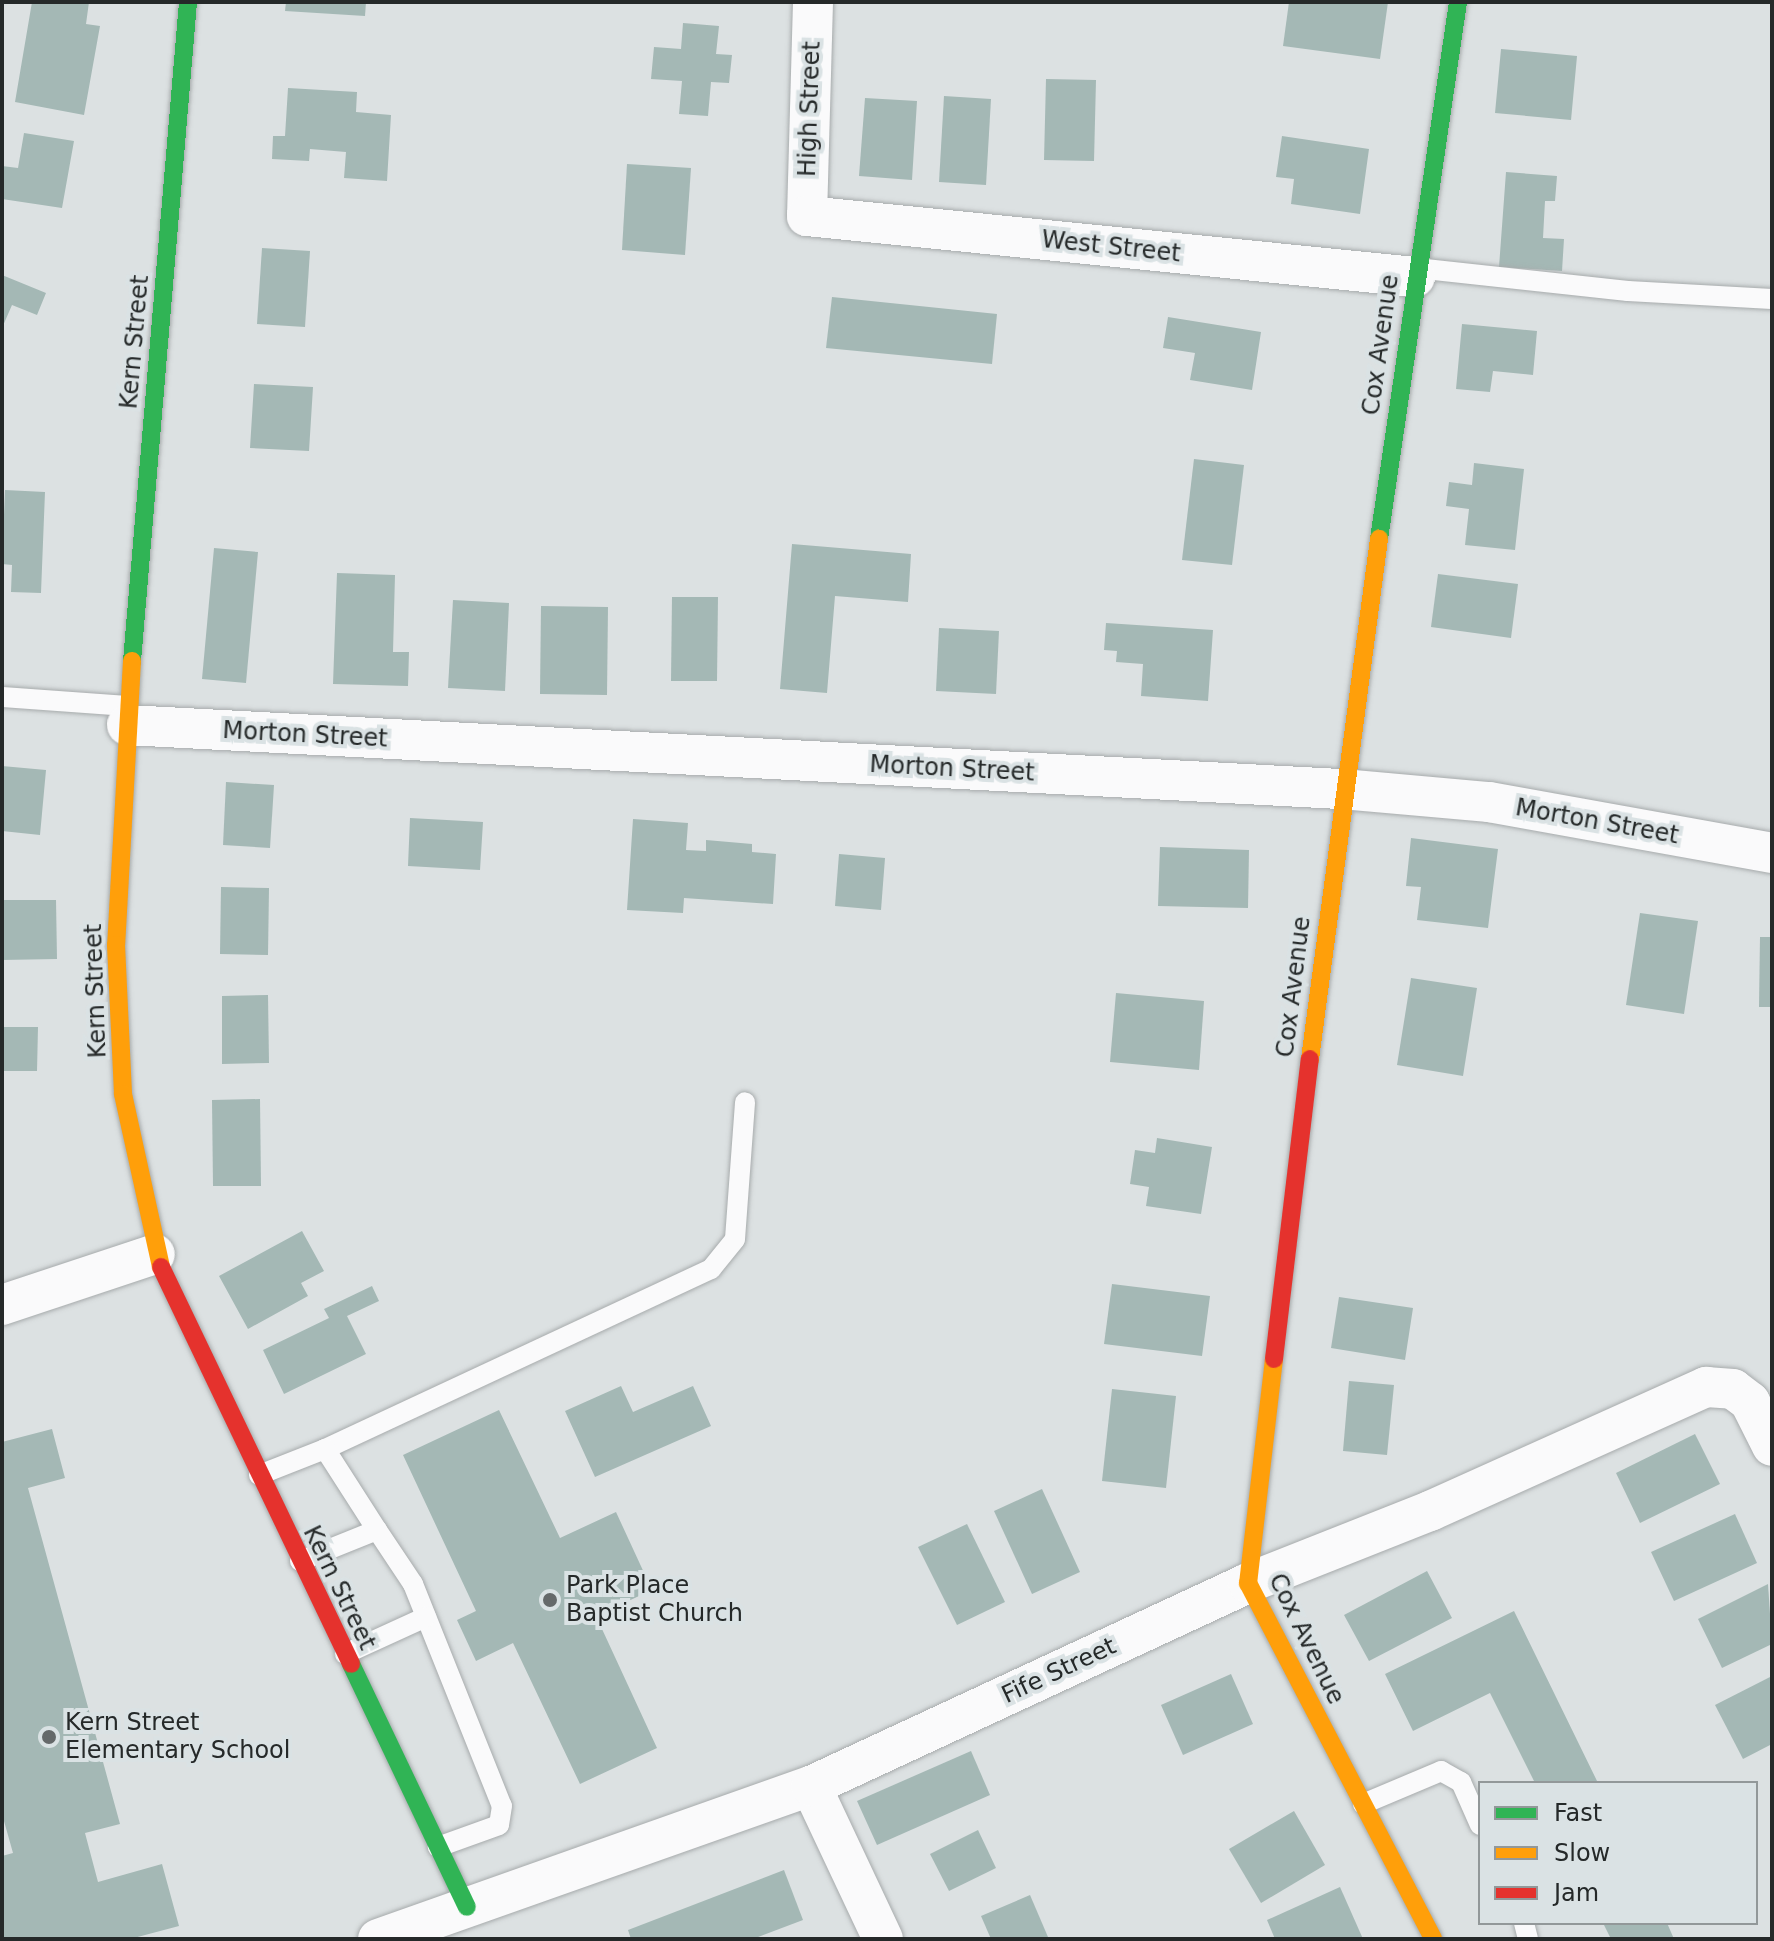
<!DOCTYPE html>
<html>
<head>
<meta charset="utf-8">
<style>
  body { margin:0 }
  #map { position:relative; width:1774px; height:1941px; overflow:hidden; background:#dce1e2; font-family:"DejaVu Sans",sans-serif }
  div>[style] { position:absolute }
  .building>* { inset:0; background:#a4b8b5 }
  .roads { filter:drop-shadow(0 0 2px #a7abac) drop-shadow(0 0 2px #a7abac) }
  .lane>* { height:20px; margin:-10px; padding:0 10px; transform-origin:10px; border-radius:10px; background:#fafafb }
  .street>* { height:40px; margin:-20px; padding:0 20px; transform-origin:20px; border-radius:20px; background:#fafafb }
  .fast>* { height:18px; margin:-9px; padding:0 9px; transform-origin:9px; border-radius:9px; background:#30b455 }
  .slow>* { height:18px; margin:-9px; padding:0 9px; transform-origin:9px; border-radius:9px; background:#ff9f0a }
  .jam>* { height:18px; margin:-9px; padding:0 9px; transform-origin:9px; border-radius:9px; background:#e5322d }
  .dots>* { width:22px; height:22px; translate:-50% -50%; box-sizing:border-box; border:4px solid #dae2e4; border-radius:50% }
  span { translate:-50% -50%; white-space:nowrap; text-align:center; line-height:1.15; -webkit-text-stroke:8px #dae2e4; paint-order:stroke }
  .street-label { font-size:24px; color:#252929 }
  .poi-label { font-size:24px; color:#252929 }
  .left { translate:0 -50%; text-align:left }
  .frame { position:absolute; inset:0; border:4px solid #252929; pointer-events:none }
  .legend { position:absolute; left:1478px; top:1781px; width:280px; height:144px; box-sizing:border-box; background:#dae2e4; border:2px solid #929899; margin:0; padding:10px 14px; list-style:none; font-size:24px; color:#252929 }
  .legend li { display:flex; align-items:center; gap:16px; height:40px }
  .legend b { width:40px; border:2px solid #929899 }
</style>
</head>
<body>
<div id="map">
  <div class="building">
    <div style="clip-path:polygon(32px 2px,89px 2px,86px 24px,100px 26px,84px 115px,15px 102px)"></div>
    <div style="clip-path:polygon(286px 2px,366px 2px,365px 16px,285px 11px)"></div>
    <div style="clip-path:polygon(1289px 2px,1388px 2px,1380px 59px,1283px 46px)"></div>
    <div style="clip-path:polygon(683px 23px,719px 26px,716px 54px,732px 55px,729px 83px,711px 82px,708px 116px,679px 114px,682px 81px,651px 79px,654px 47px,681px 49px)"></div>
    <div style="clip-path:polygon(1501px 49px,1577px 56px,1571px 120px,1495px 113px)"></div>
    <div style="clip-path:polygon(1046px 79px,1096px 80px,1094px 161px,1044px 160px)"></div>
    <div style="clip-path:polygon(288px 88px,357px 92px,356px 112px,391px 115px,387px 181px,344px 178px,346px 152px,310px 149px,309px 161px,272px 159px,273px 136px,285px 136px)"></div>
    <div style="clip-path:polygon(944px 96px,991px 99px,986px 185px,939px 182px)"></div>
    <div style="clip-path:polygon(865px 98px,917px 101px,912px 180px,859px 176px)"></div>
    <div style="clip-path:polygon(24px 133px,74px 141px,62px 208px,2px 199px,2px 166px,18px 168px)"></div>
    <div style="clip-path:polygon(1282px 136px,1369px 149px,1360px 214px,1291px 204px,1294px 179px,1276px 177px)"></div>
    <div style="clip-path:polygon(627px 164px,691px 168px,685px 255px,622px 250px)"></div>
    <div style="clip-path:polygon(1506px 172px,1557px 176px,1555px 201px,1545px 201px,1543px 238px,1564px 239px,1562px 271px,1499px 267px)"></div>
    <div style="clip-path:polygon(262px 248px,310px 251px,305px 327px,257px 324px)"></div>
    <div style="clip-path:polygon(2px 275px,46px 293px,37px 315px,12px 305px,2px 328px)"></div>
    <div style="clip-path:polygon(832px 297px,997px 314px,992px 364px,826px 348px)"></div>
    <div style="clip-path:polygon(1168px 317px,1261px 332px,1252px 390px,1190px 380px,1195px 353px,1163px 348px)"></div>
    <div style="clip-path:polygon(1462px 324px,1537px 331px,1533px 375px,1493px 371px,1490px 392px,1456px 389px)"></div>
    <div style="clip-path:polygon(254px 384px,313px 387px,309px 451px,250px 448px)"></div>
    <div style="clip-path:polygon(1194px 459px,1244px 465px,1232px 565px,1182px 560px)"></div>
    <div style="clip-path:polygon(1474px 463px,1524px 469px,1515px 550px,1465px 545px,1469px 509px,1446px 506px,1449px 482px,1472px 485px)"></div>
    <div style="clip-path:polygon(5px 490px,45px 492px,41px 593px,11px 592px,12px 565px,2px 564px)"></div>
    <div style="clip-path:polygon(792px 544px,911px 554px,908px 602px,835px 596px,827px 693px,780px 689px)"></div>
    <div style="clip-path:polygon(214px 548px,258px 552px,246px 683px,202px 679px)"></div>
    <div style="clip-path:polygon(337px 573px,395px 575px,393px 652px,409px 652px,408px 686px,333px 684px)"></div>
    <div style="clip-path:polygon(1438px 574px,1518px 584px,1511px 638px,1431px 627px)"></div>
    <div style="clip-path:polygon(672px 597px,718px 597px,717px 681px,671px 681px)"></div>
    <div style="clip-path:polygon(453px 600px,509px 603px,505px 691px,448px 688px)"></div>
    <div style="clip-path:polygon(541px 606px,608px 607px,607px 695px,540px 694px)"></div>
    <div style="clip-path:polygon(1106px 623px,1213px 630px,1208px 701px,1141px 696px,1143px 664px,1116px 662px,1117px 651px,1104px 650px)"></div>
    <div style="clip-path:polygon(939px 628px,999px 631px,996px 694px,936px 691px)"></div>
    <div style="clip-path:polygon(2px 766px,46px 770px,40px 835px,2px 831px)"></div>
    <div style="clip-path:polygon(226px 782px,274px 785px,270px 848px,223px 845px)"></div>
    <div style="clip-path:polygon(410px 818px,483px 822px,480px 870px,408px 866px)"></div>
    <div style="clip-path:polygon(633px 819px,688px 823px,686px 850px,706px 851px,706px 840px,752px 844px,752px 852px,776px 854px,773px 904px,684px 898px,683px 913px,627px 910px)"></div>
    <div style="clip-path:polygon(1411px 838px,1498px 849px,1488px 928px,1417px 920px,1421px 887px,1406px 886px)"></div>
    <div style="clip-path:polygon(1160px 847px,1249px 850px,1248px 908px,1158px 906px)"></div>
    <div style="clip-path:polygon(839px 854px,885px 858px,881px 910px,835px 906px)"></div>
    <div style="clip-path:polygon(221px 887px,269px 888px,268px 955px,220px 954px)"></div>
    <div style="clip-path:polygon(2px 900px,56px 900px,57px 959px,2px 960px)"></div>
    <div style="clip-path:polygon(1640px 913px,1698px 921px,1684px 1014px,1626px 1005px)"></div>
    <div style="clip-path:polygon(1760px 937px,1772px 937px,1772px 1007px,1759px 1007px)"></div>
    <div style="clip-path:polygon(1411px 978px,1477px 988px,1463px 1076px,1397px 1065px)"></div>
    <div style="clip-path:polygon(1116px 993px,1204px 1001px,1199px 1070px,1110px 1062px)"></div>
    <div style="clip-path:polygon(268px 995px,269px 1063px,222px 1064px,222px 996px)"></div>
    <div style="clip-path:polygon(2px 1027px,38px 1027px,37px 1071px,2px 1071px)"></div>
    <div style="clip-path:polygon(260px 1099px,261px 1186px,213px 1186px,212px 1100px)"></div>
    <div style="clip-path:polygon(1157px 1138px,1212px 1147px,1201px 1214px,1146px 1206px,1149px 1187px,1130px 1184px,1135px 1150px,1155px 1153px)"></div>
    <div style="clip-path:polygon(302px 1231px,324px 1271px,301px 1283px,308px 1296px,248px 1329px,219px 1276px)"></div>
    <div style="clip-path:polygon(1112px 1284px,1210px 1296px,1202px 1356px,1104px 1344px)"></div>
    <div style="clip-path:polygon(372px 1286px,379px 1301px,347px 1316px,366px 1354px,284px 1394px,263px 1350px,329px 1318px,324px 1309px)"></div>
    <div style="clip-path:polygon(1339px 1297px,1413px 1308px,1405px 1360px,1331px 1348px)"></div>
    <div style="clip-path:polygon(1349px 1381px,1394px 1385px,1387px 1455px,1343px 1451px)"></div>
    <div style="clip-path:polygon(621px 1386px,633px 1412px,693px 1386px,711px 1426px,595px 1477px,565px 1411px)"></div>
    <div style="clip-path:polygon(1112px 1389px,1176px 1396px,1166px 1488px,1102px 1481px)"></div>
    <div style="clip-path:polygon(499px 1410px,560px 1538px,616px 1512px,652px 1590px,596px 1616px,657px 1748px,580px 1784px,513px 1643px,476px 1661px,457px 1620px,476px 1611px,403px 1455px)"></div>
    <div style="clip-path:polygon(52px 1429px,65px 1478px,28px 1488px,120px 1824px,85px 1833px,98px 1882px,162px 1864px,179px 1926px,130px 1939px,2px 1939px,2px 1856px,13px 1853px,2px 1814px,2px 1442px)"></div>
    <div style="clip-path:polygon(1695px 1434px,1720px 1484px,1640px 1523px,1616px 1473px)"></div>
    <div style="clip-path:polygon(1042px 1489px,1080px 1572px,1032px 1594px,994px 1511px)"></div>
    <div style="clip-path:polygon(1735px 1514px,1757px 1563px,1674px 1601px,1651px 1552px)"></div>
    <div style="clip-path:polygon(967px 1524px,1005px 1602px,957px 1625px,918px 1547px)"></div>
    <div style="clip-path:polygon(1427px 1571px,1452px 1618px,1369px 1661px,1344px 1615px)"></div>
    <div style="clip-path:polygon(1768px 1584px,1772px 1644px,1722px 1668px,1698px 1619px)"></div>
    <div style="clip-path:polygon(1514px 1611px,1598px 1783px,1535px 1783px,1490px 1693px,1413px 1731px,1385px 1674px)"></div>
    <div style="clip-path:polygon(1231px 1674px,1253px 1724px,1183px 1755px,1161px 1705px)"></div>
    <div style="clip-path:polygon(1772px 1676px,1772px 1744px,1743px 1759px,1715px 1705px)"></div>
    <div style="clip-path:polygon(971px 1751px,990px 1795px,877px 1845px,857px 1801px)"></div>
    <div style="clip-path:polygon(1294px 1811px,1325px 1865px,1261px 1903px,1229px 1849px)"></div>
    <div style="clip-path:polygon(978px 1830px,996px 1868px,949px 1891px,930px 1854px)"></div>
    <div style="clip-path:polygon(784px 1870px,803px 1920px,753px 1939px,631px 1939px,628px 1930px)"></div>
    <div style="clip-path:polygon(1340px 1887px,1363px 1939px,1275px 1939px,1267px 1920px)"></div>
    <div style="clip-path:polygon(1030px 1895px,1048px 1937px,991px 1939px,981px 1916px)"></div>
    <div style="clip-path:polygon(1603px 1923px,1667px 1923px,1674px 1939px,1611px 1939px)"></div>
  </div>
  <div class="roads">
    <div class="lane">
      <div style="left:1416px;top:268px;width:213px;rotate:6.2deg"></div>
      <div style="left:1628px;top:291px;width:144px;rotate:3.2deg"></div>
      <div style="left:2px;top:697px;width:126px;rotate:4.1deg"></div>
      <div style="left:325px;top:1449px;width:426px;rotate:-25deg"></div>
      <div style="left:711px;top:1269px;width:38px;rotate:-51deg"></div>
      <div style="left:735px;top:1239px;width:137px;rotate:-85.8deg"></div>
      <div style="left:259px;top:1475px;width:71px;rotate:-21.5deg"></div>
      <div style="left:325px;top:1449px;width:96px;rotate:57.3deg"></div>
      <div style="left:300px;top:1561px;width:83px;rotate:-21.9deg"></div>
      <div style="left:377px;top:1530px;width:65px;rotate:56.3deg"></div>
      <div style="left:413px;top:1584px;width:239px;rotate:68.2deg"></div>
      <div style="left:502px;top:1806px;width:19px;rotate:99deg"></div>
      <div style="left:499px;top:1825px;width:65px;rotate:160.2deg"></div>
      <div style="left:345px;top:1654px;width:89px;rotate:-24.6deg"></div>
      <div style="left:1363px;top:1804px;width:85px;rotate:-22.9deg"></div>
      <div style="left:1441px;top:1771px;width:23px;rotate:29deg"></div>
      <div style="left:1461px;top:1782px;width:47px;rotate:66.2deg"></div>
      <div style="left:1524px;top:1923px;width:16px;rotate:76deg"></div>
    </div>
    <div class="street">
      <div style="left:813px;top:2px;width:214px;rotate:91.6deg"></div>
      <div style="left:807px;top:216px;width:611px;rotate:5.73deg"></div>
      <div style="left:127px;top:725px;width:1217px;rotate:3.02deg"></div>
      <div style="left:1342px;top:789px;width:148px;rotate:5.1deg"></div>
      <div style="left:1489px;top:802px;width:288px;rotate:10.2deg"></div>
      <div style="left:2px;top:1305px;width:161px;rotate:-18.4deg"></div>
      <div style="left:811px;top:1786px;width:169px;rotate:64.8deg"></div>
      <div style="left:378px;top:1939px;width:459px;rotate:-19.5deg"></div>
      <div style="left:811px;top:1786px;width:482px;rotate:-24.9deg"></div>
      <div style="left:1248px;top:1583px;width:196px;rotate:-21.6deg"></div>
      <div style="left:1430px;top:1511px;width:303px;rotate:-24.2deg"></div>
      <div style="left:1706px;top:1387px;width:27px;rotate:4deg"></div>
      <div style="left:1733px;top:1389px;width:21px;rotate:37deg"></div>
      <div style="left:1750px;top:1402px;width:49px;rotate:63.4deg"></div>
    </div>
    <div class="fast">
      <div style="left:1379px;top:539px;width:543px;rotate:-81.63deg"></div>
      <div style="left:132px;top:661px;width:661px;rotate:-85.14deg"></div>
      <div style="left:351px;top:1664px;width:269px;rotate:64.5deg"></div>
    </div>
    <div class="slow">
      <div style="left:132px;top:661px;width:284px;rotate:93.2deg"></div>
      <div style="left:116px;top:945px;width:149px;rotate:87.3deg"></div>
      <div style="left:123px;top:1094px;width:177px;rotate:77.6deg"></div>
      <div style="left:1310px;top:1059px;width:525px;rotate:-82.44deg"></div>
      <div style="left:1274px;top:1359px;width:226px;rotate:96.6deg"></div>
      <div style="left:1248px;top:1583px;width:401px;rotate:62.5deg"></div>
    </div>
    <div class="jam">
      <div style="left:161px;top:1267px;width:440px;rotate:64.4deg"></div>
      <div style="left:1274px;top:1359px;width:302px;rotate:-83.2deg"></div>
    </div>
  </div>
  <div class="dots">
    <div style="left:550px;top:1600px;background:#65696a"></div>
    <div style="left:49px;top:1737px;background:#65696a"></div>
  </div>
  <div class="street-label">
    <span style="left:810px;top:109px;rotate:-88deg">High Street</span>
    <span style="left:1111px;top:247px;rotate:6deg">West Street</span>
    <span style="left:135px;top:342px;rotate:-85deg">Kern Street</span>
    <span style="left:1381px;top:345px;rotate:-82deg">Cox Avenue</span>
    <span style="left:305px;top:735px;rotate:3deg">Morton Street</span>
    <span style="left:952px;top:769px;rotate:3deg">Morton Street</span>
    <span style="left:1597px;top:822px;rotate:10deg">Morton Street</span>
    <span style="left:1294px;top:987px;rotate:-83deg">Cox Avenue</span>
    <span style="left:96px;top:991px;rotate:-92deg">Kern Street</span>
    <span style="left:339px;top:1588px;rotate:64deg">Kern Street</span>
    <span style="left:1306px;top:1639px;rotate:64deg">Cox Avenue</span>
    <span style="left:1059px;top:1671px;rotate:-25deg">Fife Street</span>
  </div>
  <div class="poi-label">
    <span class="left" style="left:566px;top:1600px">Park Place<br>Baptist Church</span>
    <span class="left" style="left:65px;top:1737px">Kern Street<br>Elementary School</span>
  </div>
  <div class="frame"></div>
  <ul class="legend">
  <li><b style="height:10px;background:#30b455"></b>Fast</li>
  <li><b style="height:10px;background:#ff9f0a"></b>Slow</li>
  <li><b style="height:10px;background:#e5322d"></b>Jam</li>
  </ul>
</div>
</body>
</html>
